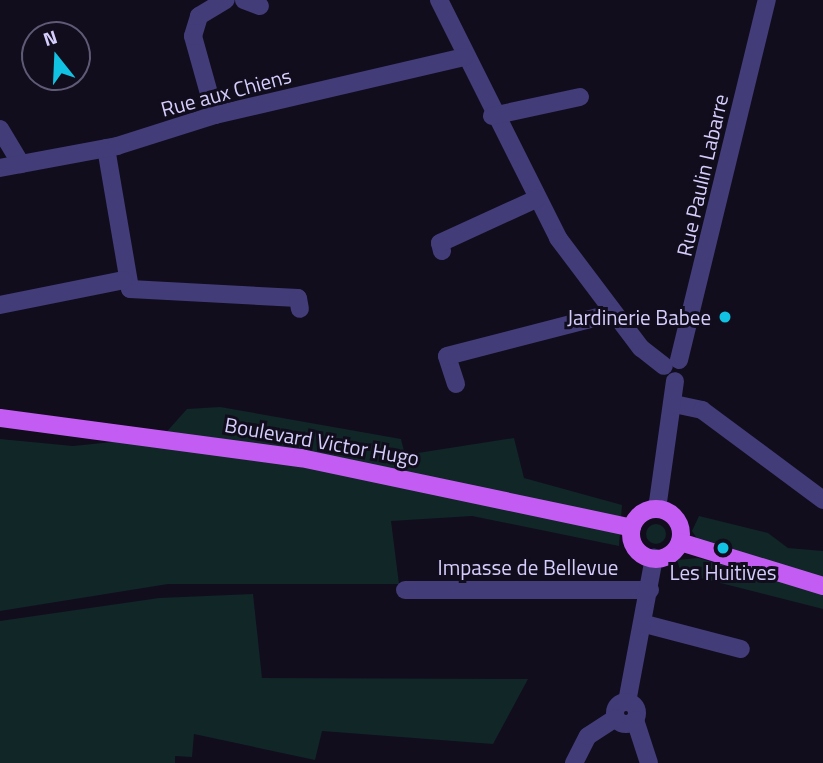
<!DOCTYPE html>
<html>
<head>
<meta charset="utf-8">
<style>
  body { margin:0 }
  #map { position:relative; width:823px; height:763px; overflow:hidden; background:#110d1d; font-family:"Titillium Web",sans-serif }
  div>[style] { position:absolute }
  .green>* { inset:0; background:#112626 }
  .round { border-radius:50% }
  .minor>* { height:18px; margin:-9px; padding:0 9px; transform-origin:9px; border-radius:9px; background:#423c79 }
  .minor>.ring { margin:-9px; padding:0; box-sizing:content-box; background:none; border:18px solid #423c79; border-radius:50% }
  .major>* { height:18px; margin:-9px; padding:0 9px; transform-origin:9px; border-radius:9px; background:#c35cf3 }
  .major>.ring { margin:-9px; padding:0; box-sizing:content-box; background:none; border:18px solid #c35cf3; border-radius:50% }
  .dots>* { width:19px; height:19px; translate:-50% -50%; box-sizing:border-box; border:4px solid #110d1d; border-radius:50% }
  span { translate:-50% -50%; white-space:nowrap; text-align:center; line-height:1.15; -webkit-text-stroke:6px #110d1d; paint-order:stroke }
  .street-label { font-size:21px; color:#d5cdfb }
  .poi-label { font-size:21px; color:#d5cdfb }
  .right { translate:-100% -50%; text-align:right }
  .north { position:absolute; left:21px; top:21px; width:70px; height:70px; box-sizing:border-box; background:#110d1d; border:2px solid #5f5a76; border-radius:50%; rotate:342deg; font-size:19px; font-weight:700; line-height:28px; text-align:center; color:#d5cdfb }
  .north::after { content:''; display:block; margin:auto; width:24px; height:32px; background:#11c2e3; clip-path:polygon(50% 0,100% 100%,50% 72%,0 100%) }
</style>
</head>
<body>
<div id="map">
  <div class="green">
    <div style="clip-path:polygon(220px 407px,401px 439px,405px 455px,514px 438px,524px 478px,622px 505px,619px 546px,472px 516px,391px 521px,399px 584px,168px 584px,0 611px,0 439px,73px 446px,162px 437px,187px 409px)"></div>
    <div style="clip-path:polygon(699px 516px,768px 533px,788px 548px,823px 551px,823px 578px,698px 540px,692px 531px)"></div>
    <div class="round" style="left:646px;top:524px;width:20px;height:20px"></div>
    <div style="clip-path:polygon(698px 558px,823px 592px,823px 609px,681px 573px,677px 560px)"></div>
    <div style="clip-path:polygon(253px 594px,262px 678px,528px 679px,493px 744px,322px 731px,315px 760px,194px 734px,192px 757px,175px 756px,175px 763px,0 763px,0 621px,159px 598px)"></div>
  </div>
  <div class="minor">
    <div style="left:244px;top:0;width:17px;rotate:21deg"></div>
    <div style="left:439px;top:0;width:266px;rotate:63.4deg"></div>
    <div style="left:558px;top:238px;width:138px;rotate:53deg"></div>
    <div style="left:641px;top:348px;width:29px;rotate:38deg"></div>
    <div style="left:215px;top:115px;width:82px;rotate:-105.6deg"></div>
    <div style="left:193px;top:36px;width:21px;rotate:-73deg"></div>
    <div style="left:199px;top:16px;width:31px;rotate:-31deg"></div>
    <div style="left:492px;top:116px;width:90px;rotate:-12.2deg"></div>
    <div style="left:0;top:129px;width:41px;rotate:59deg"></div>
    <div style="left:106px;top:148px;width:143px;rotate:80.3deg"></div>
    <div style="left:130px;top:289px;width:168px;rotate:3.1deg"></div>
    <div style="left:298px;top:298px;width:11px;rotate:80deg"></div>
    <div style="left:0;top:168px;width:119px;rotate:-10.6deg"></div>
    <div style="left:117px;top:146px;width:103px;rotate:-17.6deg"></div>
    <div style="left:215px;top:115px;width:256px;rotate:-13.1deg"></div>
    <div style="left:442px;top:251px;width:8px;rotate:-104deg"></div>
    <div style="left:440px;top:243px;width:106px;rotate:-24.6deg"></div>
    <div style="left:0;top:305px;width:126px;rotate:-11.4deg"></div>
    <div style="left:679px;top:360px;width:371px;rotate:-76.3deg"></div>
    <div style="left:456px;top:384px;width:29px;rotate:-108deg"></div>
    <div style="left:447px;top:356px;width:171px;rotate:-14.5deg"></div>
    <div style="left:674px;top:404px;width:29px;rotate:12deg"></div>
    <div style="left:702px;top:410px;width:151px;rotate:36.6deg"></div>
    <div style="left:657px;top:509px;width:129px;rotate:-82deg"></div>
    <div style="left:405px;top:590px;width:245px"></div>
    <div style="left:645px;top:624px;width:99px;rotate:14.6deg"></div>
    <div style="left:627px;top:702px;width:147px;rotate:-79.4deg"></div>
    <div class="ring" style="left:615px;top:702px;width:4px;height:4px"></div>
    <div style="left:635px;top:720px;width:45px;rotate:72deg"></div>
    <div style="left:574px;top:763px;width:30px;rotate:-63deg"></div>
    <div style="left:588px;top:736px;width:33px;rotate:-33deg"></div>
  </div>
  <div class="major">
    <div style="left:0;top:418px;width:304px;rotate:7.6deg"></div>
    <div style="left:301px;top:458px;width:338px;rotate:11.9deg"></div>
    <div class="ring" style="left:631px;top:509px;width:32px;height:32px"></div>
    <div style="left:680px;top:542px;width:150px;rotate:17.1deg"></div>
  </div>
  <div class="dots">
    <div style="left:725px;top:317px;background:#11c2e3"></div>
    <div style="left:723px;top:548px;background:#11c2e3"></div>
  </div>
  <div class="street-label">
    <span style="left:226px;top:92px;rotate:-15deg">Rue aux Chiens</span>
    <span style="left:702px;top:175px;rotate:-77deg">Rue Paulin Labarre</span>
    <span style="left:322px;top:441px;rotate:10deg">Boulevard Victor Hugo</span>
    <span style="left:528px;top:567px">Impasse de Bellevue</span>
  </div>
  <div class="poi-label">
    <span class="right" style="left:711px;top:317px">Jardinerie Babee</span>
    <span style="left:723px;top:572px">Les Huitives</span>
  </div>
  <div class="north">N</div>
</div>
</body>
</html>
